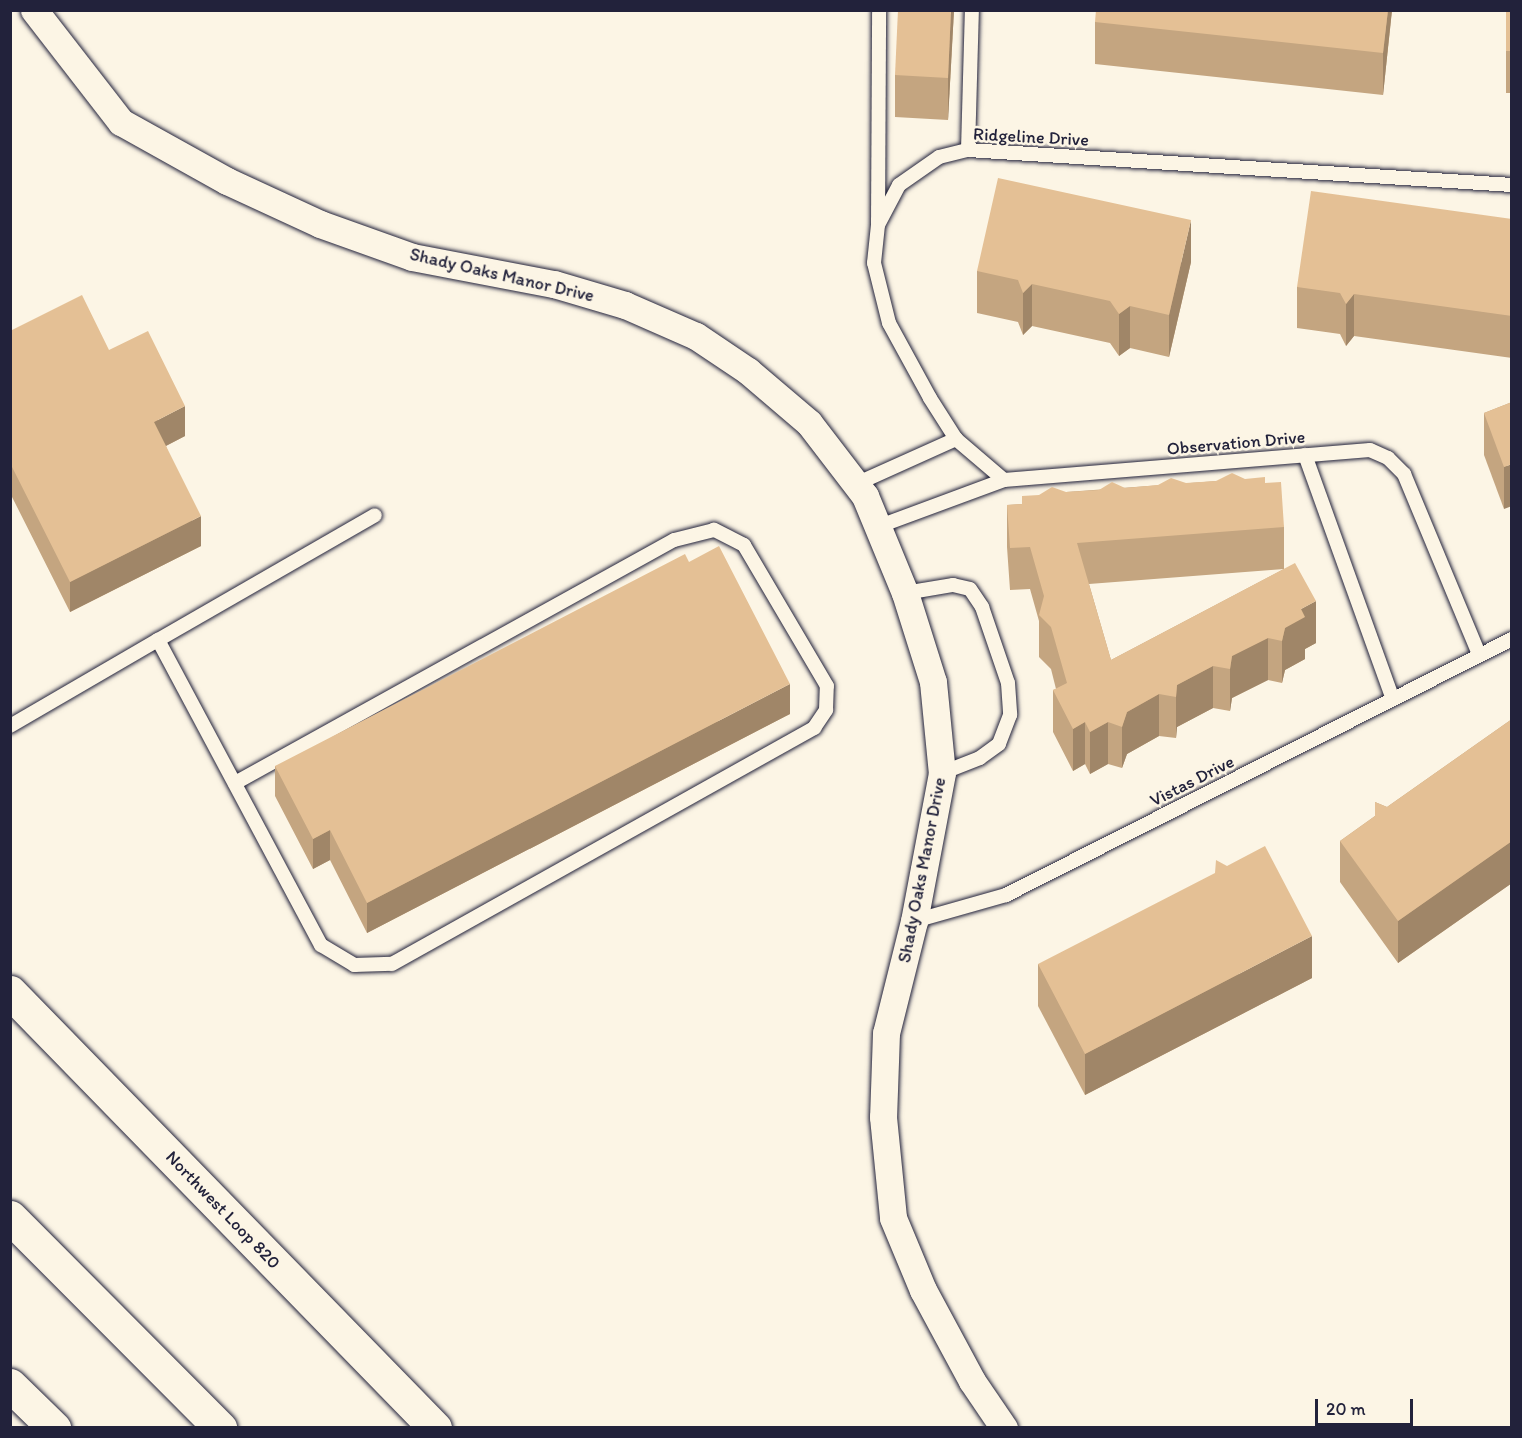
<!DOCTYPE html>
<html>
<head>
<meta charset="utf-8">
<style>
  body { margin:0 }
  #map { position:relative; width:1522px; height:1438px; overflow:hidden; background:#fcf5e5; font-family:Itim,sans-serif }
  div>[style] { position:absolute }
  .roads { filter:drop-shadow(0 0 2px #22223b) drop-shadow(0 0 2px #22223b) }
  .service>* { height:14px; margin:-7px; padding:0 7px; transform-origin:7px; border-radius:7px; background:#fcf5e5 }
  .minor>* { height:27px; margin:-13.5px; padding:0 13.5px; transform-origin:13.5px; border-radius:13.5px; background:#fcf5e5 }
  .secondary>* { height:33px; margin:-16.5px; padding:0 16.5px; transform-origin:16.5px; border-radius:16.5px; background:#fcf5e5 }
  .motorway>* { height:33px; margin:-16.5px; padding:0 16.5px; transform-origin:16.5px; border-radius:16.5px; background:#fcf5e5 }
  .wall>* { inset:0; background:#c4a580 }
  .shaded-wall>* { inset:0; background:#a08668 }
  .building>* { inset:0; background:#e4c095 }
  span { translate:-50% -50%; white-space:nowrap; text-align:center; line-height:1.15; -webkit-text-stroke:5px #fcf5e5; paint-order:stroke }
  .street-label { font-size:18px; color:#22223b }
  .frame { position:absolute; inset:0; border:12px solid #22223b; pointer-events:none }
  .scale { position:absolute; left:1315px; top:1399px; width:98px; height:27px; box-sizing:border-box; border:3px solid #22223b; border-top:0; padding-left:8px; font-size:18px; line-height:21px; white-space:nowrap; color:#22223b; -webkit-text-stroke:4px #fcf5e5; paint-order:stroke }
</style>
</head>
<body>
<div id="map">
  <div class="roads">
    <div class="service">
      <div style="left:968px;top:150px;width:140px;rotate:-88.4deg"></div>
      <div style="left:878px;top:223px;width:213px;rotate:-89.7deg"></div>
      <div style="left:1305px;top:455px;width:259px;rotate:70.2deg"></div>
      <div style="left:1004px;top:480px;width:63px;rotate:-139.5deg"></div>
      <div style="left:956px;top:439px;width:49px;rotate:-122.4deg"></div>
      <div style="left:930px;top:398px;width:85px;rotate:-118.7deg"></div>
      <div style="left:889px;top:323px;width:62px;rotate:-104deg"></div>
      <div style="left:874px;top:263px;width:38px;rotate:-84deg"></div>
      <div style="left:878px;top:225px;width:45px;rotate:-62.3deg"></div>
      <div style="left:899px;top:185px;width:49px;rotate:-35deg"></div>
      <div style="left:939px;top:157px;width:30px;rotate:-14deg"></div>
      <div style="left:968px;top:150px;width:545px;rotate:3.68deg"></div>
      <div style="left:856px;top:484px;width:110px;rotate:-24.2deg"></div>
      <div style="left:877px;top:527px;width:135px;rotate:-20.3deg"></div>
      <div style="left:1004px;top:480px;width:367px;rotate:-4.7deg"></div>
      <div style="left:1370px;top:450px;width:20px;rotate:24deg"></div>
      <div style="left:1388px;top:458px;width:23px;rotate:45deg"></div>
      <div style="left:1404px;top:474px;width:195px;rotate:67.4deg"></div>
      <div style="left:905px;top:593px;width:49px;rotate:-9.5deg"></div>
      <div style="left:953px;top:585px;width:17px;rotate:13deg"></div>
      <div style="left:970px;top:589px;width:22px;rotate:56deg"></div>
      <div style="left:982px;top:607px;width:80px;rotate:71.1deg"></div>
      <div style="left:1008px;top:683px;width:32px;rotate:86deg"></div>
      <div style="left:1010px;top:715px;width:31px;rotate:111deg"></div>
      <div style="left:999px;top:744px;width:24px;rotate:144deg"></div>
      <div style="left:980px;top:758px;width:41px;rotate:158.5deg"></div>
      <div style="left:158px;top:640px;width:250px;rotate:-29.9deg"></div>
      <div style="left:10px;top:726px;width:171px;rotate:-30.2deg"></div>
      <div style="left:158px;top:640px;width:346px;rotate:61.9deg"></div>
      <div style="left:321px;top:945px;width:39px;rotate:31deg"></div>
      <div style="left:354px;top:965px;width:38px;rotate:-2deg"></div>
      <div style="left:392px;top:964px;width:484px;rotate:-29.2deg"></div>
      <div style="left:814px;top:728px;width:22px;rotate:-56deg"></div>
      <div style="left:826px;top:710px;width:24px;rotate:-88deg"></div>
      <div style="left:827px;top:686px;width:164px;rotate:-120.5deg"></div>
      <div style="left:744px;top:545px;width:34px;rotate:-153deg"></div>
      <div style="left:714px;top:530px;width:41px;rotate:166deg"></div>
      <div style="left:674px;top:540px;width:502px;rotate:151.03deg"></div>
      <div style="left:914px;top:921px;width:96px;rotate:-15.8deg"></div>
      <div style="left:1006px;top:895px;width:567px;rotate:-26.84deg"></div>
    </div>
    <div class="minor">
      <div style="left:34px;top:10px;width:142px;rotate:52.2deg"></div>
      <div style="left:121px;top:122px;width:121px;rotate:29.1deg"></div>
      <div style="left:227px;top:181px;width:102px;rotate:24.8deg"></div>
      <div style="left:320px;top:224px;width:98px;rotate:19.7deg"></div>
      <div style="left:412px;top:257px;width:145px;rotate:10.8deg"></div>
      <div style="left:554px;top:284px;width:74px;rotate:16.5deg"></div>
      <div style="left:625px;top:305px;width:77px;rotate:23.6deg"></div>
      <div style="left:696px;top:336px;width:63px;rotate:33.9deg"></div>
      <div style="left:748px;top:371px;width:80px;rotate:40.4deg"></div>
      <div style="left:809px;top:423px;width:92px;rotate:52.5deg"></div>
      <div style="left:865px;top:496px;width:105px;rotate:67.6deg"></div>
      <div style="left:905px;top:593px;width:93px;rotate:72.5deg"></div>
      <div style="left:933px;top:682px;width:91px;rotate:84.4deg"></div>
      <div style="left:942px;top:773px;width:151px;rotate:100.7deg"></div>
      <div style="left:914px;top:921px;width:115px;rotate:104deg"></div>
      <div style="left:886px;top:1033px;width:84px;rotate:92deg"></div>
      <div style="left:883px;top:1117px;width:101px;rotate:84.3deg"></div>
      <div style="left:893px;top:1218px;width:78px;rotate:67.4deg"></div>
      <div style="left:923px;top:1290px;width:103px;rotate:61.7deg"></div>
      <div style="left:972px;top:1381px;width:57px;rotate:55.8deg"></div>
    </div>
    <div class="secondary">
      <div style="left:10px;top:992px;width:609px;rotate:45.73deg"></div>
    </div>
    <div class="motorway">
      <div style="left:10px;top:1217px;width:298px;rotate:45.1deg"></div>
      <div style="left:10px;top:1385px;width:62px;rotate:44.3deg"></div>
    </div>
  </div>
  <div class="wall">
    <div style="clip-path:polygon(954px 10px,948px 120px,895px 117px,895px 75px)"></div>
    <div style="clip-path:polygon(1392px 10px,1383px 95px,1095px 64px,1095px 22px)"></div>
    <div style="clip-path:polygon(1506px 10px,1512px 10px,1512px 93px,1506px 93px)"></div>
    <div style="clip-path:polygon(1512px 219px,1512px 358px,1354px 336px,1346px 346px,1340px 334px,1297px 328px,1297px 287px)"></div>
    <div style="clip-path:polygon(1191px 262px,1169px 357px,1130px 348px,1119px 356px,1110px 343px,1032px 326px,1023px 335px,1018px 322px,977px 313px,977px 271px)"></div>
    <div style="clip-path:polygon(10px 331px,185px 436px,166px 446px,201px 546px,70px 612px,10px 493px)"></div>
    <div style="clip-path:polygon(1512px 402px,1504px 509px,1484px 455px,1484px 413px)"></div>
    <div style="clip-path:polygon(evenodd,1245px 479px,1265px 483px,1284px 527px,1284px 569px,1316px 643px,1305px 649px,1305px 659px,1285px 670px,1282px 683px,1268px 680px,1232px 698px,1230px 711px,1213px 708px,1177px 727px,1176px 738px,1159px 736px,1127px 754px,1122px 768px,1108px 764px,1090px 774px,1085px 764px,1073px 771px,1053px 732px,1053px 690px,1056px 689px,1051px 669px,1039px 657px,1039px 621px,1030px 589px,1010px 590px,1007px 547px,1007px 505px,1022px 504px,1066px 492px,1245px 479px,1284px 569px,1111px 660px,1089px 584px,1284px 569px)"></div>
    <div style="clip-path:polygon(790px 714px,367px 933px,330px 860px,313px 869px,275px 796px,275px 766px)"></div>
    <div style="clip-path:polygon(1512px 719px,1512px 883px,1398px 963px,1340px 882px,1340px 841px,1375px 816px,1375px 802px,1387px 807px)"></div>
    <div style="clip-path:polygon(1038px 964px,1312px 978px,1085px 1095px,1038px 1006px)"></div>
  </div>
  <div class="shaded-wall">
    <div style="clip-path:polygon(951px 10px,954px 10px,948px 120px,948px 78px)"></div>
    <div style="clip-path:polygon(1388px 10px,1392px 10px,1383px 95px,1383px 53px)"></div>
    <div style="clip-path:polygon(1191px 220px,1191px 262px,1169px 357px,1169px 315px)"></div>
    <div style="clip-path:polygon(1032px 284px,1032px 326px,1023px 335px,1023px 293px)"></div>
    <div style="clip-path:polygon(1354px 294px,1354px 336px,1346px 346px,1346px 304px)"></div>
    <div style="clip-path:polygon(1130px 306px,1130px 348px,1119px 356px,1119px 314px)"></div>
    <div style="clip-path:polygon(185px 406px,185px 436px,154px 452px,154px 422px)"></div>
    <div style="clip-path:polygon(1512px 464px,1512px 506px,1504px 509px,1504px 467px)"></div>
    <div style="clip-path:polygon(201px 516px,201px 546px,70px 612px,70px 582px)"></div>
    <div style="clip-path:polygon(1316px 601px,1316px 643px,1305px 649px,1305px 659px,1285px 670px,1282px 683px,1282px 641px,1285px 628px,1301px 609px)"></div>
    <div style="clip-path:polygon(1268px 638px,1268px 680px,1232px 698px,1230px 711px,1230px 669px,1232px 656px)"></div>
    <div style="clip-path:polygon(1213px 666px,1213px 708px,1177px 727px,1176px 738px,1176px 697px,1177px 685px)"></div>
    <div style="clip-path:polygon(790px 684px,790px 714px,367px 933px,367px 903px)"></div>
    <div style="clip-path:polygon(1159px 694px,1159px 736px,1127px 754px,1122px 768px,1122px 727px,1127px 712px)"></div>
    <div style="clip-path:polygon(1085px 722px,1085px 764px,1073px 771px,1073px 729px)"></div>
    <div style="clip-path:polygon(1108px 722px,1108px 764px,1090px 774px,1090px 732px)"></div>
    <div style="clip-path:polygon(330px 830px,330px 860px,313px 869px,313px 839px)"></div>
    <div style="clip-path:polygon(1512px 841px,1512px 883px,1398px 963px,1398px 921px)"></div>
    <div style="clip-path:polygon(1312px 936px,1312px 978px,1085px 1095px,1085px 1054px)"></div>
  </div>
  <div class="building">
    <div style="clip-path:polygon(898px 10px,951px 10px,948px 78px,895px 75px)"></div>
    <div style="clip-path:polygon(1096px 10px,1388px 10px,1383px 53px,1095px 22px)"></div>
    <div style="clip-path:polygon(1506px 10px,1512px 10px,1512px 51px,1506px 51px)"></div>
    <div style="clip-path:polygon(998px 178px,1191px 220px,1169px 315px,1130px 306px,1119px 314px,1110px 301px,1032px 284px,1023px 293px,1018px 280px,977px 271px)"></div>
    <div style="clip-path:polygon(1311px 191px,1512px 219px,1512px 316px,1354px 294px,1346px 304px,1340px 293px,1297px 287px)"></div>
    <div style="clip-path:polygon(82px 295px,109px 350px,148px 331px,185px 406px,154px 422px,201px 516px,70px 582px,10px 463px,10px 331px)"></div>
    <div style="clip-path:polygon(1512px 402px,1512px 464px,1504px 467px,1484px 413px)"></div>
    <div style="clip-path:polygon(1232px 473px,1245px 479px,1265px 477px,1265px 483px,1281px 482px,1284px 527px,1077px 543px,1111px 660px,1295px 563px,1316px 601px,1301px 609px,1305px 617px,1285px 628px,1282px 641px,1268px 638px,1232px 656px,1230px 669px,1213px 666px,1177px 685px,1176px 697px,1159px 694px,1127px 712px,1122px 727px,1108px 722px,1090px 732px,1085px 722px,1073px 729px,1053px 690px,1067px 683px,1051px 627px,1039px 615px,1044px 596px,1030px 547px,1010px 548px,1007px 505px,1022px 504px,1022px 496px,1039px 495px,1052px 487px,1066px 492px,1099px 490px,1112px 482px,1125px 488px,1158px 485px,1171px 478px,1186px 483px,1216px 481px)"></div>
    <div style="clip-path:polygon(719px 546px,790px 684px,367px 903px,330px 830px,313px 839px,275px 766px,685px 554px,689px 562px)"></div>
    <div style="clip-path:polygon(1512px 719px,1512px 841px,1398px 921px,1340px 841px,1375px 816px,1375px 802px,1387px 807px)"></div>
    <div style="clip-path:polygon(1265px 846px,1312px 936px,1085px 1054px,1038px 964px,1215px 873px,1216px 860px,1227px 866px)"></div>
  </div>
  <div class="street-label">
    <span style="left:1031px;top:137px;rotate:3deg">Ridgeline Drive</span>
    <span style="left:502px;top:275px;rotate:13deg">Shady Oaks Manor Drive</span>
    <span style="left:1236px;top:443px;rotate:-5deg">Observation Drive</span>
    <span style="left:1192px;top:781px;rotate:-27deg">Vistas Drive</span>
    <span style="left:922px;top:870px;rotate:-79deg">Shady Oaks Manor Drive</span>
    <span style="left:223px;top:1210px;rotate:46deg">Northwest Loop 820</span>
  </div>
  <div class="frame"></div>
  <div class="scale">20 m</div>
</div>
</body>
</html>
